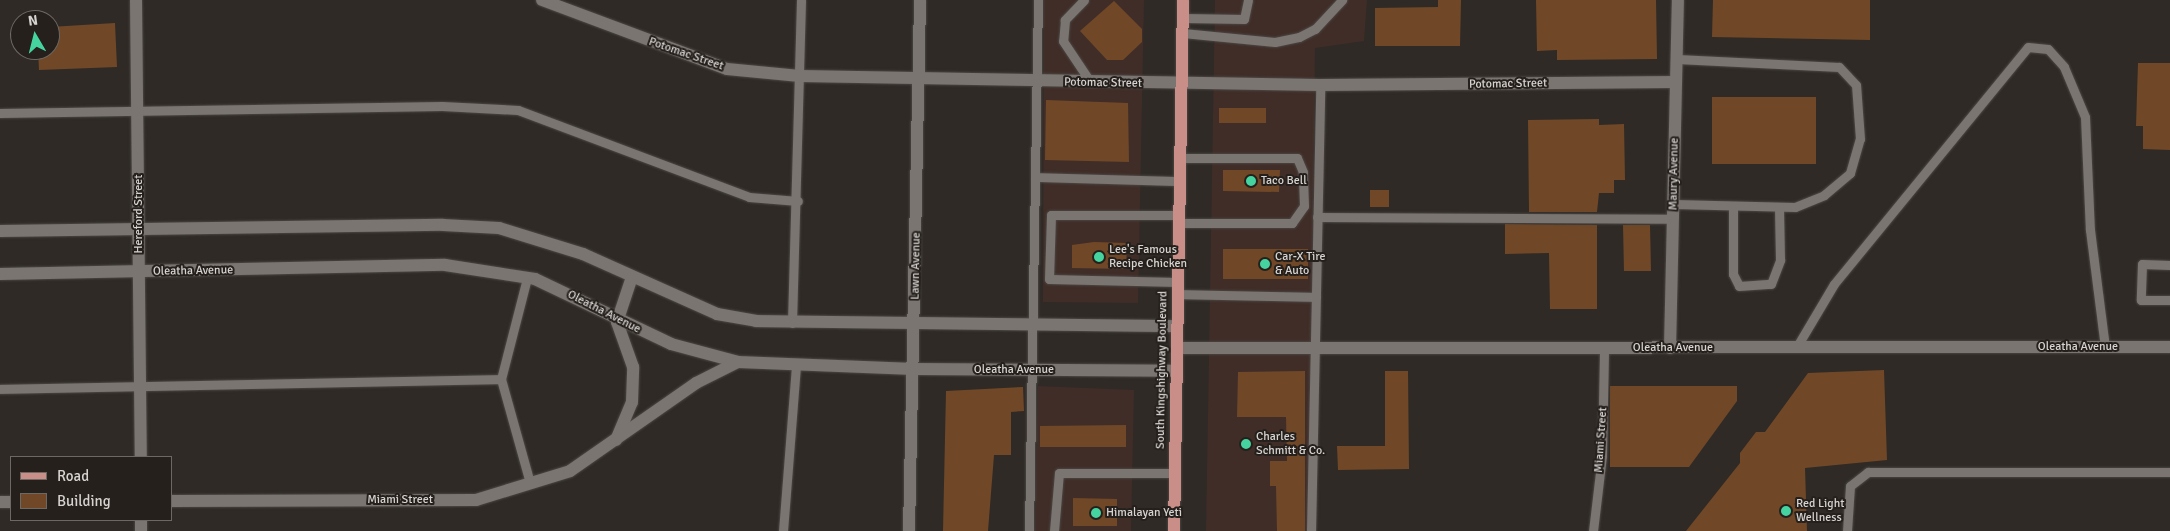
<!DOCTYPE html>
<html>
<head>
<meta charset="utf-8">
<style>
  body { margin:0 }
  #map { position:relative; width:2170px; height:531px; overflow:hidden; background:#2f2a26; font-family:Signika,sans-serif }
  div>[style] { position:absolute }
  .commercial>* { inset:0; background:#402d28 }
  .building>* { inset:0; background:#704827 }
  .roads { filter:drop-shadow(0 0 1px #4c4845) drop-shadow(0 0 1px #4c4845) }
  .lane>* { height:9px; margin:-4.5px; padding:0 4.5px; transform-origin:4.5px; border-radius:4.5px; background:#7b7571 }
  .street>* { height:12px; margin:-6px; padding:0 6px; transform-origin:6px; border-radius:6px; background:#7b7571 }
  .primary>* { height:12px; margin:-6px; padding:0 6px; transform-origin:6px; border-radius:6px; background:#c98e88 }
  .dots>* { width:14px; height:14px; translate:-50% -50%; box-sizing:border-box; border:2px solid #25201c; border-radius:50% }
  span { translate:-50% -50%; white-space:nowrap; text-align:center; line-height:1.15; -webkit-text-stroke:4px #25201c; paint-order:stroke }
  .street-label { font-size:12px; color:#d6d3d1 }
  .poi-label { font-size:12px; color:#d6d3d1 }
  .left { translate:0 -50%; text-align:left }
  .legend { position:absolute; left:10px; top:456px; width:162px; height:65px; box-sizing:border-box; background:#25201c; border:1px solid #6c6864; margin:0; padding:6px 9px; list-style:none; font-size:15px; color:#d6d3d1 }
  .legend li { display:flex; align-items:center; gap:10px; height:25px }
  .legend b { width:25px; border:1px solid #6c6864 }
  .north { position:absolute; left:10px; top:10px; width:50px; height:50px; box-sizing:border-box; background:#25201c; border:1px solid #6c6864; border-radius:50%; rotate:352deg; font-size:14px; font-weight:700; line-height:20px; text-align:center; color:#d6d3d1 }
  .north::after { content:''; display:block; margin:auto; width:18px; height:22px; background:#45d49f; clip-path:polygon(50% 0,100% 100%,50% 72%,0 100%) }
</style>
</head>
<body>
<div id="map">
  <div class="commercial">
    <div style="clip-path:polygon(1044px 0,1144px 0,1138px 303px,1043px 302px)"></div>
    <div style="clip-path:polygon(1215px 0,1367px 0,1364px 41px,1315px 48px,1309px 531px,1206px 531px)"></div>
    <div style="clip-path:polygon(1038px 386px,1134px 390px,1131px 531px,1035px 531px)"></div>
  </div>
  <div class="building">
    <div style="clip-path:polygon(1438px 0,1461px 0,1460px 46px,1375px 46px,1375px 8px,1438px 7px)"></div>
    <div style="clip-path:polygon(1536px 0,1656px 0,1657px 59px,1557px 60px,1557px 50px,1537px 51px)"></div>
    <div style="clip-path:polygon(1713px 0,1870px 0,1870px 40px,1712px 37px)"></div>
    <div style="clip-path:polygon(1114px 1px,1142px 29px,1142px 42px,1123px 60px,1107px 60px,1080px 31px)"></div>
    <div style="clip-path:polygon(115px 23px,117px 67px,39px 70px,38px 50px,50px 50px,50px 27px)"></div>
    <div style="clip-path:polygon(2138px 63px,2170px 63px,2170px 150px,2143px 149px,2143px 126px,2136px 126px)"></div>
    <div style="clip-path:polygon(1712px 97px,1816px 97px,1816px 164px,1712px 164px)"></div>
    <div style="clip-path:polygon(1046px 100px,1128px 103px,1129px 162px,1045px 160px)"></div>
    <div style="clip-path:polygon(1219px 108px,1266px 108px,1266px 123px,1219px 123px)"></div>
    <div style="clip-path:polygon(1599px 119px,1599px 125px,1624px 124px,1625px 180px,1614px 180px,1614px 193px,1599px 193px,1597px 212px,1529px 212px,1528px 120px)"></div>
    <div style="clip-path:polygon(1223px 170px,1280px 170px,1279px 192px,1223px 191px)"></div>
    <div style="clip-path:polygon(1370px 190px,1389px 190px,1389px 207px,1370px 207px)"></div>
    <div style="clip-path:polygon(1505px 224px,1597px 225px,1597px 309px,1550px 309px,1549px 253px,1505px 254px)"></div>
    <div style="clip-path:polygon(1623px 225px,1650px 225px,1651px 271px,1624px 271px)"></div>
    <div style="clip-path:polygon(1094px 242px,1127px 243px,1126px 269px,1072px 268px,1072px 245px)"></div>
    <div style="clip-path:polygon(1223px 249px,1308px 249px,1308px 279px,1223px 279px)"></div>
    <div style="clip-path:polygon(1884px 370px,1887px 460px,1805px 468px,1807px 531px,1686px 531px,1740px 463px,1740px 453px,1756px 432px,1765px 432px,1808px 373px)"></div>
    <div style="clip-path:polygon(1305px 371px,1305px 531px,1277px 531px,1276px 486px,1270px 486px,1270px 461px,1287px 461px,1286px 417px,1237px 417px,1238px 372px)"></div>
    <div style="clip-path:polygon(1385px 371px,1408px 371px,1409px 469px,1338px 470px,1337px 446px,1385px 446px)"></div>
    <div style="clip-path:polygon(1610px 386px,1737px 386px,1737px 401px,1689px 467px,1610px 467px)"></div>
    <div style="clip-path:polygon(1023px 387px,1024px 411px,1011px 412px,1011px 455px,994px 455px,988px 531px,943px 531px,946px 391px)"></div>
    <div style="clip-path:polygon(1126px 425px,1126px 447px,1040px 447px,1040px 426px)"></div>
    <div style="clip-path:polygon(1073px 498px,1117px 499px,1117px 526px,1073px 526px)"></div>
  </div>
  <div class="roads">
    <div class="lane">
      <div style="left:1084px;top:0;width:28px;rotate:134deg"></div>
      <div style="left:1065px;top:20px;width:21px;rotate:95deg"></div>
      <div style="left:1063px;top:41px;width:50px;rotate:56.3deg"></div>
      <div style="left:1183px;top:18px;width:61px;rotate:0.9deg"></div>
      <div style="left:1244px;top:19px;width:19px;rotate:-78deg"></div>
      <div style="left:1183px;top:33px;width:92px;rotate:5.6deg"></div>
      <div style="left:1275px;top:42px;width:25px;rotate:-12deg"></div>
      <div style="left:1299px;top:37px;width:18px;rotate:-27deg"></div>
      <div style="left:1315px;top:29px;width:40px;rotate:-47deg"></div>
      <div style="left:0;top:113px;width:442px;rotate:-0.9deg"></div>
      <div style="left:442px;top:106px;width:76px;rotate:3deg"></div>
      <div style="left:518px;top:110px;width:247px;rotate:20.6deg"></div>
      <div style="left:749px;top:197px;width:49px;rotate:4.7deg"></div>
      <div style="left:1035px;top:177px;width:145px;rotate:1.6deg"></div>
      <div style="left:1674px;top:204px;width:121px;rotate:1.4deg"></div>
      <div style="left:1795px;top:207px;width:31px;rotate:-22deg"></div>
      <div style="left:1824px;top:195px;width:34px;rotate:-40deg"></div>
      <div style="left:1850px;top:173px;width:35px;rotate:-74deg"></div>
      <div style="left:1860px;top:139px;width:54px;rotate:-94.2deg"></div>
      <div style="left:1856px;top:85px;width:25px;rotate:-133deg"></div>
      <div style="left:1839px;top:67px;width:162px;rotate:-177.2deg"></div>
      <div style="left:1733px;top:206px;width:68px;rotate:90deg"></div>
      <div style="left:1733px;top:274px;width:13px;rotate:63deg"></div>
      <div style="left:1739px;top:286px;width:32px;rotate:-4deg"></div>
      <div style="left:1771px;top:284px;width:26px;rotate:-69deg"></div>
      <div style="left:1780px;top:260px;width:53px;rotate:-91.1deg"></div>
      <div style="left:1317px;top:217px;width:356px;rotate:0.3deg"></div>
      <div style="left:1179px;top:223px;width:113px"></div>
      <div style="left:1292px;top:223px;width:21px;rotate:-55deg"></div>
      <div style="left:1304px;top:206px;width:34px;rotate:-92deg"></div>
      <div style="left:1303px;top:172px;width:15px;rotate:-113deg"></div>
      <div style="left:1297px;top:158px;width:117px;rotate:180deg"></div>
      <div style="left:2170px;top:265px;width:28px;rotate:-178deg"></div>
      <div style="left:2142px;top:264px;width:36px;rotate:92deg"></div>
      <div style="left:2141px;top:300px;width:29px"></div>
      <div style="left:527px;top:278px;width:104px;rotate:104.4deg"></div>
      <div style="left:501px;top:379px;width:108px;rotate:74.4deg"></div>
      <div style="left:1178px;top:282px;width:129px;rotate:-178.7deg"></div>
      <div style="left:1049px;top:279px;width:64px;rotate:-88.2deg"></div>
      <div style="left:1051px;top:215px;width:128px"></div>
      <div style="left:1177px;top:294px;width:139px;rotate:1.2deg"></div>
      <div style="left:792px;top:323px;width:323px;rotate:-88.4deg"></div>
      <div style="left:1796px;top:348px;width:74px;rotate:-59.3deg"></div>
      <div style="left:1834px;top:284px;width:306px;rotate:-50.7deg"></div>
      <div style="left:2028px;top:47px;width:20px;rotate:6deg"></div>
      <div style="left:2048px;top:49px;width:24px;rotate:48deg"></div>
      <div style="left:2064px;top:67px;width:54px;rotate:67.2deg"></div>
      <div style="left:2085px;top:117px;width:113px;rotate:87.5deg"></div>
      <div style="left:2090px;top:230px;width:118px;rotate:82.7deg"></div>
      <div style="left:0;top:389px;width:501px;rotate:-1.14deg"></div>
      <div style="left:783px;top:531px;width:167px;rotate:-85.5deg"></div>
      <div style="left:1029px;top:531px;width:531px;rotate:-89.03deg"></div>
      <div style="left:1054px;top:531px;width:58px;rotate:-85.1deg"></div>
      <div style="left:1059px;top:473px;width:116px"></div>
      <div style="left:1311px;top:531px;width:446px;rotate:-88.8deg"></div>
      <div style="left:1593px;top:531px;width:76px;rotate:-83.2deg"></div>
      <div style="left:1602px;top:456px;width:108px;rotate:-88.9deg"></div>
      <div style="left:1847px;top:531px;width:45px;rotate:-86.2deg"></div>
      <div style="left:1850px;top:486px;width:23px;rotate:-38deg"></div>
      <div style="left:1868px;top:472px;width:302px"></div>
    </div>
    <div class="street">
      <div style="left:136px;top:0;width:457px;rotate:89.4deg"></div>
      <div style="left:542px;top:0;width:197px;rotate:20.5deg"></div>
      <div style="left:727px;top:69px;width:73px;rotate:5.5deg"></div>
      <div style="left:800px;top:76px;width:520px;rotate:0.99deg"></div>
      <div style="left:1320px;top:85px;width:356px;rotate:-0.5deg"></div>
      <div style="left:0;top:231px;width:443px;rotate:-0.8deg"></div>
      <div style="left:443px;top:225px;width:56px;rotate:3.1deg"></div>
      <div style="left:499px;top:228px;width:88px;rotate:17.2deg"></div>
      <div style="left:583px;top:254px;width:147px;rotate:24.1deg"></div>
      <div style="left:717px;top:314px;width:40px;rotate:10deg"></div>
      <div style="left:756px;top:321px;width:421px;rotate:0.7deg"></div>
      <div style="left:0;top:274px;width:445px;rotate:-1.2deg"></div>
      <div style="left:445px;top:265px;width:91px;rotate:8.8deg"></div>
      <div style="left:535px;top:279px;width:151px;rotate:25.5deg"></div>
      <div style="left:671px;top:344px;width:69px;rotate:15deg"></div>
      <div style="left:738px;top:362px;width:176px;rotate:2.3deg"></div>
      <div style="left:914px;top:369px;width:262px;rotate:0.4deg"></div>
      <div style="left:1177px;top:348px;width:993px;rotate:-0.06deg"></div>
      <div style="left:1670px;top:348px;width:348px;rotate:-88.7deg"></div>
      <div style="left:616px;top:440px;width:41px;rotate:-67.2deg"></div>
      <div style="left:632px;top:402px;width:35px;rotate:-88deg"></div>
      <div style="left:633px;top:367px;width:48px;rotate:-109.6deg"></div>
      <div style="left:617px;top:322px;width:47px;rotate:-71.6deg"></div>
      <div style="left:171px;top:501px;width:305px;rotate:-0.2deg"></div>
      <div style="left:476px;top:500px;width:98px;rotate:-17.1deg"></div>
      <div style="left:570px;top:471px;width:154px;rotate:-34.9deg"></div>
      <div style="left:696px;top:383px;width:47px;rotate:-26.6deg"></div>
      <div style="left:0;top:502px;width:11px"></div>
      <div style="left:141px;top:520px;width:11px;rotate:90deg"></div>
      <div style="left:909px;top:531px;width:531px;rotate:-88.81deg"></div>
    </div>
    <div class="primary">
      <div style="left:1174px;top:531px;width:531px;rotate:-89.03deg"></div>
    </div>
  </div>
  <div class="dots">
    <div style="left:1251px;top:181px;background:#45d49f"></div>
    <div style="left:1099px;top:257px;background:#45d49f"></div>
    <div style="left:1265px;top:264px;background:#45d49f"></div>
    <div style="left:1246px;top:444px;background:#45d49f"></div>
    <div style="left:1786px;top:511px;background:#45d49f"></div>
    <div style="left:1096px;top:513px;background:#45d49f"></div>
  </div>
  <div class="street-label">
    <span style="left:686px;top:54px;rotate:19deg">Potomac Street</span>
    <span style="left:1103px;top:83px;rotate:1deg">Potomac Street</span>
    <span style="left:1508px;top:84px;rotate:-1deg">Potomac Street</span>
    <span style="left:1674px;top:174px;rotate:-89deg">Maury Avenue</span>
    <span style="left:139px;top:214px;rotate:-90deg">Hereford Street</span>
    <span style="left:916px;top:266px;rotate:-89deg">Lawn Avenue</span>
    <span style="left:193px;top:271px;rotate:-1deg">Oleatha Avenue</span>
    <span style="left:604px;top:312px;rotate:27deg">Oleatha Avenue</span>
    <span style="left:2078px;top:347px">Oleatha Avenue</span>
    <span style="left:1673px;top:348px">Oleatha Avenue</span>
    <span style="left:1014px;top:370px">Oleatha Avenue</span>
    <span style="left:1162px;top:370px;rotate:-89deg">South Kingshighway Boulevard</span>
    <span style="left:1601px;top:440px;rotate:-86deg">Miami Street</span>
    <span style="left:400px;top:500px">Miami Street</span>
  </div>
  <div class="poi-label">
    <span class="left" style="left:1261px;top:181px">Taco Bell</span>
    <span class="left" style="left:1109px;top:257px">Lee's Famous<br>Recipe Chicken</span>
    <span class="left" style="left:1275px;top:264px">Car-X Tire<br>&amp; Auto</span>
    <span class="left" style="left:1256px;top:444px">Charles<br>Schmitt &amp; Co.</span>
    <span class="left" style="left:1796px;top:511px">Red Light<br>Wellness</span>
    <span class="left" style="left:1106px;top:513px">Himalayan Yeti</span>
  </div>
  <ul class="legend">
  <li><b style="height:6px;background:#c98e88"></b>Road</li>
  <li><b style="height:14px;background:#704827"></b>Building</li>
  </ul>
  <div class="north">N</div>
</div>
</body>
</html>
